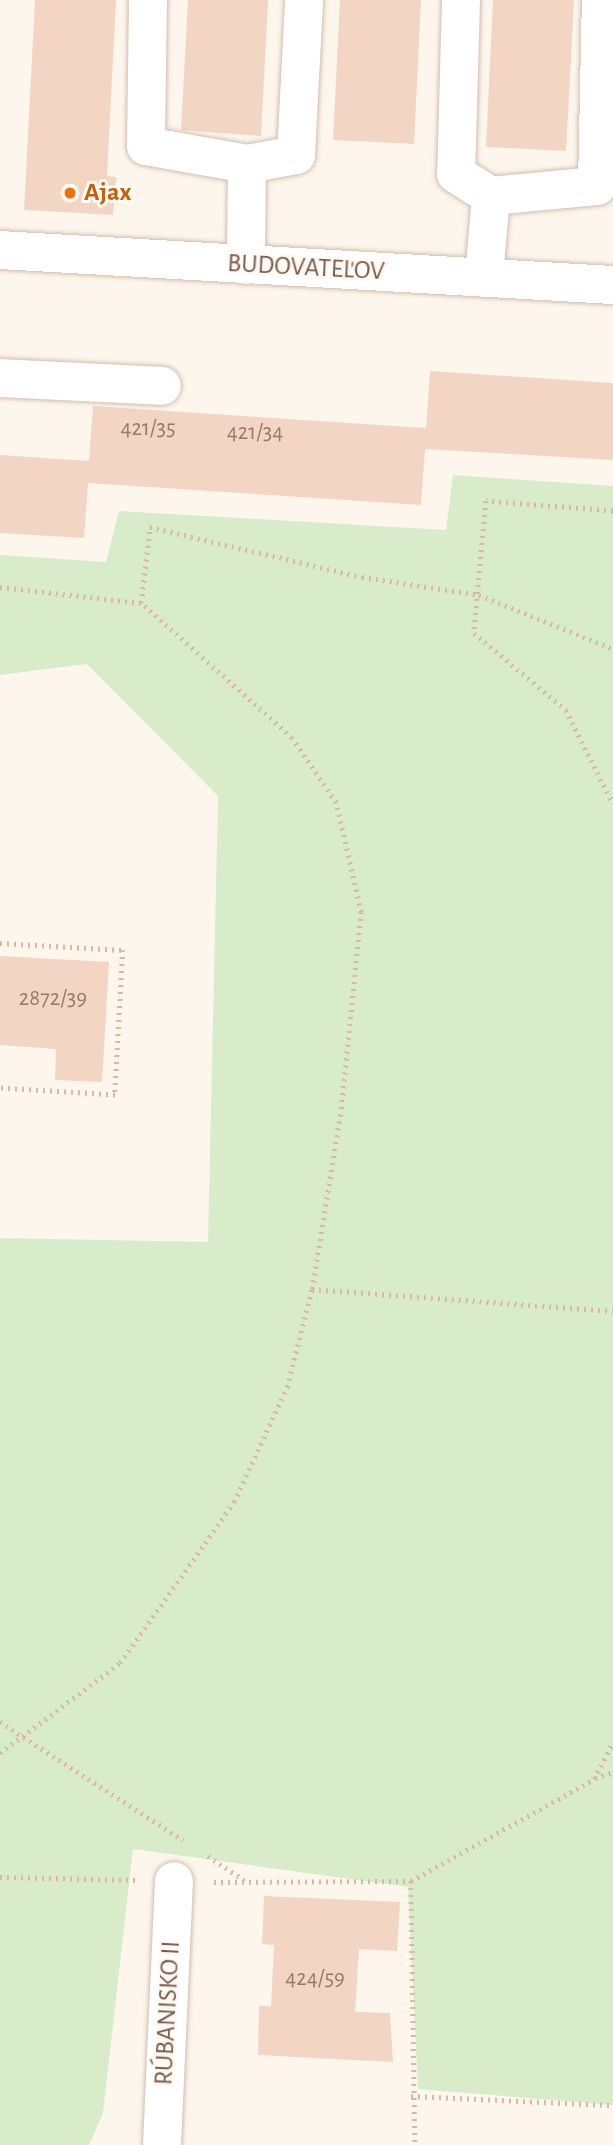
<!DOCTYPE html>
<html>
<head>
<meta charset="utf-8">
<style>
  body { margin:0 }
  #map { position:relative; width:613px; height:2145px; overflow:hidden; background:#fdf6ec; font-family:"Alegreya Sans",sans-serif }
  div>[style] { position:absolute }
  .green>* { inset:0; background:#d8ecc9 }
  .building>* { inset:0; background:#f3d5c3 }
  .path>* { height:4.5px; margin-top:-2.25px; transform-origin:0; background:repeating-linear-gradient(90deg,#d9b8a5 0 2px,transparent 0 7px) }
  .roads { filter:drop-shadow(0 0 2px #d1beb0) drop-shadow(0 0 2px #d1beb0) }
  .minor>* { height:38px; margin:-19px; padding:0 19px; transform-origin:19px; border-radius:19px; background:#fff }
  .dots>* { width:19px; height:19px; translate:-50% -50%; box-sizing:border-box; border:4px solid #fffaf3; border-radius:50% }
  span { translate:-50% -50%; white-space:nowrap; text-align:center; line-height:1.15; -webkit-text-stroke:6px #fffaf3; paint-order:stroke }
  .number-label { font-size:23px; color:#987a6a }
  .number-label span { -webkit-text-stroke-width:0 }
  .food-label { font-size:26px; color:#c56008; font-weight:700 }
  .left { translate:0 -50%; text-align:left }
  .street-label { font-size:26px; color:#7a5c4d }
</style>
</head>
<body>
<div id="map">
  <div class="green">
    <div style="clip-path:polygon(453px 475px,613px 486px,613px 2105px,418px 2089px,408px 1887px,133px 1849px,103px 2113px,89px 2145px,0 2145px,0 1238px,208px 1242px,218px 796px,87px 664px,0 675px,0 555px,106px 562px,119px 511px,446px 530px)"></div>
  </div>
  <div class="building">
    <div style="clip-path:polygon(35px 0,116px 0,107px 176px,116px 177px,113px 215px,24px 210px)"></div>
    <div style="clip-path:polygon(188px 0,268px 0,261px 136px,181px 130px)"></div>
    <div style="clip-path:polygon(340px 0,421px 0,414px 144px,333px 140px)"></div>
    <div style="clip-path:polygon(493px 0,574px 0,566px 151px,486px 147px)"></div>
    <div style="clip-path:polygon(430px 371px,613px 383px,613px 460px,425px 449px,421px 505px,88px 483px,84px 538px,0 533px,0 455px,89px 461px,93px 406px,426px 428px)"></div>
    <div style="clip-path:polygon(0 956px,109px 962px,102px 1082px,55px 1080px,56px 1049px,0 1045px)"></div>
    <div style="clip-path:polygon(264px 1896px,400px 1902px,397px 1951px,359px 1949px,355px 2012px,390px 2013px,393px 2062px,258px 2055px,259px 2006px,271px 2006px,274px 1945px,262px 1944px)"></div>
  </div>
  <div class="path">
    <div style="left:613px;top:511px;width:127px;rotate:-175.5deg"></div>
    <div style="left:486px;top:501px;width:133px;rotate:95.2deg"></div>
    <div style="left:474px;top:633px;width:120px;rotate:39.9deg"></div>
    <div style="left:566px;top:710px;width:105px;rotate:63.4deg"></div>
    <div style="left:0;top:587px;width:142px;rotate:6.5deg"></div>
    <div style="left:141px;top:603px;width:77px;rotate:-83.2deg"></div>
    <div style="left:150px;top:527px;width:218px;rotate:13.3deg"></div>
    <div style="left:362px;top:577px;width:118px;rotate:8.7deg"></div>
    <div style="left:479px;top:595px;width:144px;rotate:21.9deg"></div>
    <div style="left:0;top:943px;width:123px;rotate:3.3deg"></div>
    <div style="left:123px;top:950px;width:145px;rotate:93.2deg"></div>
    <div style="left:115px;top:1095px;width:115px;rotate:-176.5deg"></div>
    <div style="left:312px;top:1289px;width:302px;rotate:4.2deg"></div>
    <div style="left:0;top:1722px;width:218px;rotate:32.8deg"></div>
    <div style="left:0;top:1753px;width:150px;rotate:-36.9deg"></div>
    <div style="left:120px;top:1663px;width:197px;rotate:-54.7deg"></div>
    <div style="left:234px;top:1502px;width:127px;rotate:-65.3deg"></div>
    <div style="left:287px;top:1387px;width:101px;rotate:-75.7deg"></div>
    <div style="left:312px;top:1289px;width:182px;rotate:-80.8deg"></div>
    <div style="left:341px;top:1109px;width:198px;rotate:-84.2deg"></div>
    <div style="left:361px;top:912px;width:112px;rotate:-102.9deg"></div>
    <div style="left:336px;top:803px;width:78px;rotate:-124.1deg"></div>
    <div style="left:292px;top:738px;width:203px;rotate:-138.2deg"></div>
    <div style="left:595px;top:1778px;width:19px;rotate:-18deg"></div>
    <div style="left:208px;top:1856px;width:47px;rotate:33.7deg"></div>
    <div style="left:0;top:1877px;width:136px;rotate:1.3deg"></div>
    <div style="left:411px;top:1881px;width:264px;rotate:89.1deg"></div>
    <div style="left:214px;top:1882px;width:197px;rotate:-0.3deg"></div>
    <div style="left:411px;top:1881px;width:210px;rotate:-29.1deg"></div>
    <div style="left:594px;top:1779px;width:42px;rotate:-62.8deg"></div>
    <div style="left:411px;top:2096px;width:202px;rotate:2.6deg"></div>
  </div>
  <div class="roads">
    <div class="minor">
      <div style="left:148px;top:0;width:146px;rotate:90.8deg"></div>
      <div style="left:146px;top:146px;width:103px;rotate:10.1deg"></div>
      <div style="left:247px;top:164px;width:101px;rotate:90.6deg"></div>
      <div style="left:461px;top:0;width:174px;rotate:91.6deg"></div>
      <div style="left:456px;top:174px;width:41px;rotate:32.2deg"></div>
      <div style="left:491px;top:196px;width:82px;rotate:94.9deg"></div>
      <div style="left:247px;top:164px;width:50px;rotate:-10.4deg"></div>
      <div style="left:296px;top:155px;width:155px;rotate:-87deg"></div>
      <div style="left:491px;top:196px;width:106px;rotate:-5.4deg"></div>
      <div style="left:597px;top:186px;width:186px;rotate:-88.8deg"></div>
      <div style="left:0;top:250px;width:614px;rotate:3.27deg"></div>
      <div style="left:0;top:378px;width:162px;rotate:2.8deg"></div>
      <div style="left:162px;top:2145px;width:264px;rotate:-87.4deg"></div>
    </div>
  </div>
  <div class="dots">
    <div style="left:70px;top:193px;background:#e8710a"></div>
  </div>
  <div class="number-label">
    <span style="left:148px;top:429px">421/35</span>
    <span style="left:255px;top:433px">421/34</span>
    <span style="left:53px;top:999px">2872/39</span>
    <span style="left:315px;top:1979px">424/59</span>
  </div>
  <div class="food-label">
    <span class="left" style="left:84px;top:193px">Ajax</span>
  </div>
  <div class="street-label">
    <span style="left:306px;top:268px;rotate:3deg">BUDOVATEĽOV</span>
    <span style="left:168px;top:2013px;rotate:-87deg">RÚBANISKO II</span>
  </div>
</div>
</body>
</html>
